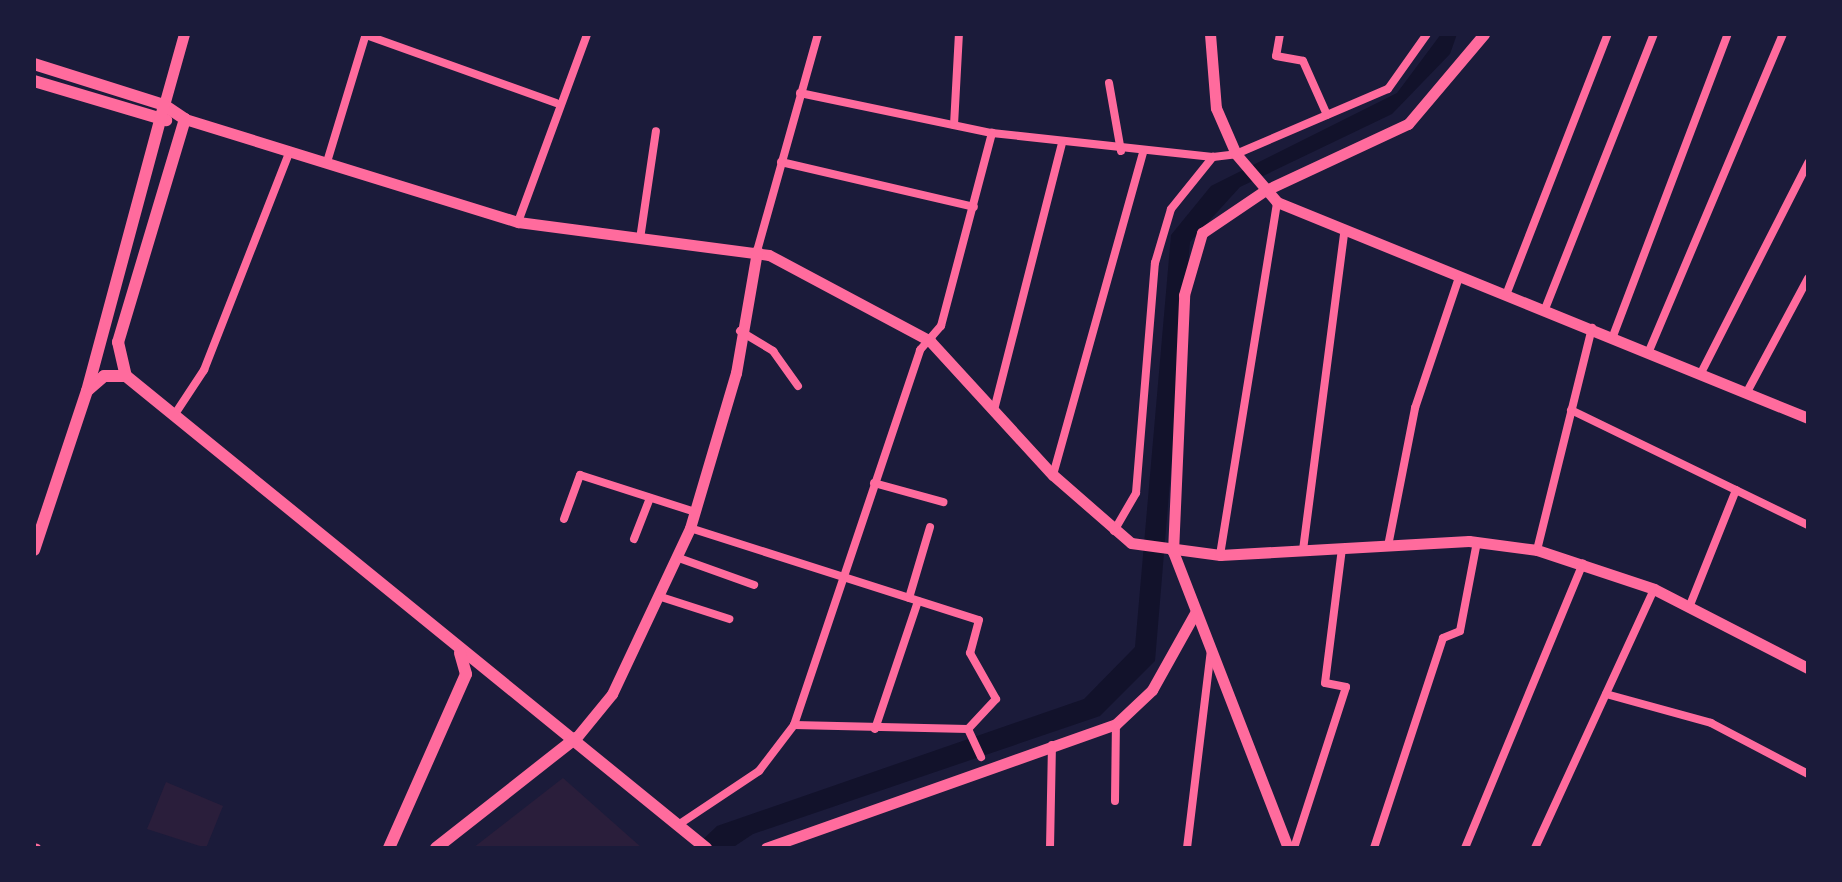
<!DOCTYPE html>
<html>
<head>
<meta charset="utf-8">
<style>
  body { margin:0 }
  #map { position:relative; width:1842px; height:882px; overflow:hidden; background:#1b1b3a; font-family:Merriweather,serif }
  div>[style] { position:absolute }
  .green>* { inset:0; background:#2a1e3b }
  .water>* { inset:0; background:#12122b }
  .minor>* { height:8px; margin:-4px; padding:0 4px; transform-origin:4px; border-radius:4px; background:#ff6b9d }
  .tertiary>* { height:11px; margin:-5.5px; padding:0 5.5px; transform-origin:5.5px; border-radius:5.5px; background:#ff6b9d }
  .secondary>* { height:12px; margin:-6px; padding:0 6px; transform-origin:6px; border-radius:6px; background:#ff6b9d }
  span { translate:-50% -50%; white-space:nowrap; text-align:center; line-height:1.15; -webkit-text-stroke:6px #1b1b3a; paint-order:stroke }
  .frame { position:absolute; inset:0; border:36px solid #1b1b3a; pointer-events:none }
</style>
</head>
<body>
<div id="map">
  <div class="green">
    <div style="clip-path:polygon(563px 778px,642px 848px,473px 848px)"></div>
    <div style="clip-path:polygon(166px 782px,223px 806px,206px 848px,147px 829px)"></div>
  </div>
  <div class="water">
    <div style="clip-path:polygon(1441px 34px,1457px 34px,1450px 54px,1392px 114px,1240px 187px,1190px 242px,1155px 661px,1100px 716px,753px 834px,732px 848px,694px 848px,717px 826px,1084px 699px,1135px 647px,1171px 235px,1211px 186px,1397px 93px)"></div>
  </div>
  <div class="minor">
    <div style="left:1280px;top:34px;width:22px;rotate:100deg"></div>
    <div style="left:1276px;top:56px;width:27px;rotate:10deg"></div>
    <div style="left:1303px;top:61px;width:59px;rotate:66deg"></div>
    <div style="left:366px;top:35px;width:202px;rotate:19.7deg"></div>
    <div style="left:1109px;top:83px;width:69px;rotate:80deg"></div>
    <div style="left:800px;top:93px;width:196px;rotate:11.8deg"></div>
    <div style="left:992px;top:133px;width:222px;rotate:6.2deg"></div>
    <div style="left:1213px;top:157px;width:23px;rotate:-7deg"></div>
    <div style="left:1236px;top:154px;width:165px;rotate:-23.2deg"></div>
    <div style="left:1388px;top:89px;width:67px;rotate:-54.7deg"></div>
    <div style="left:954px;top:125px;width:91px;rotate:-86.9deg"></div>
    <div style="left:327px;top:162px;width:134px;rotate:-73.1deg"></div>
    <div style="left:781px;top:162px;width:198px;rotate:13.1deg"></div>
    <div style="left:518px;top:222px;width:200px;rotate:-69.8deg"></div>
    <div style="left:640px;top:239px;width:109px;rotate:-81.6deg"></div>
    <div style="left:757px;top:251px;width:225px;rotate:-74.3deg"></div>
    <div style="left:1506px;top:295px;width:280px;rotate:-68.7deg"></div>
    <div style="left:1545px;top:309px;width:296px;rotate:-68.4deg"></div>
    <div style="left:740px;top:331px;width:39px;rotate:31deg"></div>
    <div style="left:773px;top:351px;width:43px;rotate:54.5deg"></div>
    <div style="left:1613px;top:336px;width:323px;rotate:-69.2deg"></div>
    <div style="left:1649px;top:351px;width:344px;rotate:-67.1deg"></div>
    <div style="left:1701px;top:373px;width:236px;rotate:-63deg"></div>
    <div style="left:1747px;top:392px;width:129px;rotate:-61.8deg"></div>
    <div style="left:994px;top:410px;width:275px;rotate:-75.7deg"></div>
    <div style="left:1571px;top:410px;width:263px;rotate:25.9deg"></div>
    <div style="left:175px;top:414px;width:53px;rotate:-56.6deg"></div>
    <div style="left:204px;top:370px;width:235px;rotate:-68.6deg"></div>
    <div style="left:1053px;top:475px;width:335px;rotate:-74.4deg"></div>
    <div style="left:874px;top:483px;width:72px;rotate:15.4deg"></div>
    <div style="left:564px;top:519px;width:47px;rotate:-70deg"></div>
    <div style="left:580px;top:475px;width:121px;rotate:17.8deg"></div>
    <div style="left:690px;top:528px;width:303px;rotate:17.7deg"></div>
    <div style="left:979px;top:620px;width:34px;rotate:105deg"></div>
    <div style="left:970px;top:653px;width:53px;rotate:60.5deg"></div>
    <div style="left:996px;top:699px;width:41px;rotate:133deg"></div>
    <div style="left:968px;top:729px;width:31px;rotate:65deg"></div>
    <div style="left:1114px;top:531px;width:44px;rotate:-59.9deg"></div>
    <div style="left:1136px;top:493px;width:231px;rotate:-85.3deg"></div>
    <div style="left:1155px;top:263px;width:56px;rotate:-73.5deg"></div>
    <div style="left:1171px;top:209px;width:67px;rotate:-51.1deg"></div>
    <div style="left:634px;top:539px;width:44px;rotate:-68.7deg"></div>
    <div style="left:1388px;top:546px;width:141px;rotate:-78.9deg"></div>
    <div style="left:1415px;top:408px;width:138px;rotate:-71.4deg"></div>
    <div style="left:1303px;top:550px;width:318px;rotate:-82.6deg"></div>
    <div style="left:1537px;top:550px;width:229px;rotate:-76.1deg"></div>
    <div style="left:1220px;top:555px;width:358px;rotate:-80.8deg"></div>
    <div style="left:676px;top:557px;width:83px;rotate:19.7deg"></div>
    <div style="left:658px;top:596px;width:75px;rotate:17.9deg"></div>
    <div style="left:909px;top:598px;width:74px;rotate:-73.5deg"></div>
    <div style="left:1690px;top:605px;width:124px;rotate:-68.2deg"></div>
    <div style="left:1606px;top:694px;width:109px;rotate:15.4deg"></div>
    <div style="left:1711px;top:723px;width:110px;rotate:27.7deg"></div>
    <div style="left:794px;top:725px;width:174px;rotate:1.3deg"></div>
    <div style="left:875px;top:729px;width:135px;rotate:-71.4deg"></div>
    <div style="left:1115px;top:801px;width:77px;rotate:-89.3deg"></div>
    <div style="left:681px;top:823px;width:94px;rotate:-33.7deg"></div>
    <div style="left:759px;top:771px;width:58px;rotate:-52.7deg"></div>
    <div style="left:794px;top:725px;width:396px;rotate:-71.4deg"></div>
    <div style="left:920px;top:350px;width:32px;rotate:-49deg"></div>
    <div style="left:941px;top:326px;width:200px;rotate:-75.2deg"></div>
    <div style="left:34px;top:847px;width:3px;rotate:18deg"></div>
    <div style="left:1050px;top:848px;width:103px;rotate:-88.9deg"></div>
    <div style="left:1187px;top:848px;width:198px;rotate:-83.1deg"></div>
    <div style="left:1294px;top:848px;width:169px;rotate:-72.1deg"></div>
    <div style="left:1346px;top:687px;width:21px;rotate:-169deg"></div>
    <div style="left:1325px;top:683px;width:136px;rotate:-82.8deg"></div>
    <div style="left:1374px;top:848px;width:221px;rotate:-71.8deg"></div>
    <div style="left:1443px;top:638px;width:18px;rotate:-22deg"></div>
    <div style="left:1460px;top:631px;width:91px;rotate:-79.2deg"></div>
    <div style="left:1465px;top:848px;width:308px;rotate:-67.5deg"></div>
    <div style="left:1535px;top:848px;width:285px;rotate:-65.3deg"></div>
  </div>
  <div class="tertiary">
    <div style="left:1210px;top:34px;width:74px;rotate:85.4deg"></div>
    <div style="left:1216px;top:108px;width:50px;rotate:66.5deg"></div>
    <div style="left:1236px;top:154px;width:63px;rotate:49.5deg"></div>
    <div style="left:1277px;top:202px;width:573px;rotate:22.14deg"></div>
    <div style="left:164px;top:105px;width:74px;rotate:-74.3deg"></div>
    <div style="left:185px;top:119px;width:349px;rotate:17.2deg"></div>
    <div style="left:518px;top:222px;width:253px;rotate:7.5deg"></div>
    <div style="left:769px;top:255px;width:183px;rotate:28.1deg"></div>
    <div style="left:930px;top:341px;width:182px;rotate:47.5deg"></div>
    <div style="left:1053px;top:475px;width:103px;rotate:41.1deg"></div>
    <div style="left:1131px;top:543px;width:90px;rotate:7.7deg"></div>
    <div style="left:1220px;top:555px;width:249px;rotate:-3.2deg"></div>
    <div style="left:1469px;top:541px;width:69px;rotate:7.5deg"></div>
    <div style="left:1537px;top:550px;width:123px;rotate:18.4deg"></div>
    <div style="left:1654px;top:589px;width:173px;rotate:27.2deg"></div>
    <div style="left:576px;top:738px;width:57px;rotate:-50.7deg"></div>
    <div style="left:612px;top:694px;width:183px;rotate:-64.8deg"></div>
    <div style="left:690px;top:528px;width:162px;rotate:-73.5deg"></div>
    <div style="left:736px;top:373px;width:124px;rotate:-80.2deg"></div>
    <div style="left:766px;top:848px;width:371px;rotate:-19.5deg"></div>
    <div style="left:1116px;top:724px;width:50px;rotate:-43.4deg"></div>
    <div style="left:1152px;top:690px;width:88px;rotate:-60.8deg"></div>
    <div style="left:1288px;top:848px;width:318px;rotate:-111.2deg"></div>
    <div style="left:1173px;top:552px;width:257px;rotate:-87.5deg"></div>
    <div style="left:1184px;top:295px;width:65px;rotate:-73.8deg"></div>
    <div style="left:1202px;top:233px;width:75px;rotate:-34.1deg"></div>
    <div style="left:1264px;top:191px;width:159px;rotate:-25deg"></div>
    <div style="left:1408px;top:124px;width:118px;rotate:-49.8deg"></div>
  </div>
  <div class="secondary">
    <div style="left:34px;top:64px;width:136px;rotate:17.5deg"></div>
    <div style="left:164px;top:105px;width:25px;rotate:34deg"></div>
    <div style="left:34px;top:81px;width:138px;rotate:16.5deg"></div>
    <div style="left:185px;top:119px;width:233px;rotate:106.7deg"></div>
    <div style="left:118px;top:342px;width:35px;rotate:77deg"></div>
    <div style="left:126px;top:376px;width:748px;rotate:39.14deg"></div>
    <div style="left:88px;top:390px;width:21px;rotate:-41deg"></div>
    <div style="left:104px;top:376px;width:22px"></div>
    <div style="left:34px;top:550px;width:168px;rotate:-71.6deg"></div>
    <div style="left:87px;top:391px;width:296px;rotate:-74.9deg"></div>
    <div style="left:389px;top:848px;width:190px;rotate:-66.1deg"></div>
    <div style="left:466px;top:674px;width:22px;rotate:-106deg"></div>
    <div style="left:436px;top:848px;width:178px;rotate:-38.2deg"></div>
  </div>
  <div class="frame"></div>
</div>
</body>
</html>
